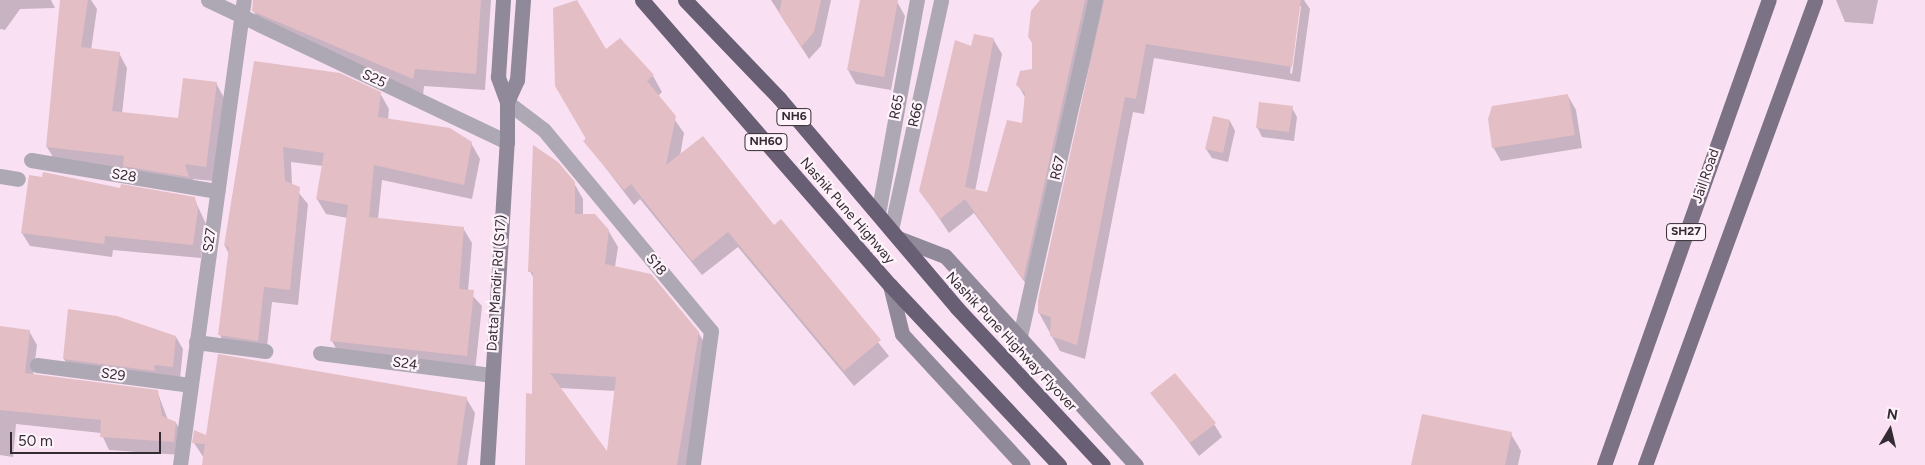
<!DOCTYPE html>
<html>
<head>
<meta charset="utf-8">
<style>
  body { margin:0 }
  #map { position:relative; width:1925px; height:465px; overflow:hidden; background:#fae0f3; font-family:Figtree,sans-serif }
  div>[style] { position:absolute }
  .shadow>* { inset:0; background:#0003 }
  .building>* { inset:0; background:#e4bec5 }
  .street>* { height:15px; margin:-7.5px; padding:0 7.5px; transform-origin:7.5px; border-radius:7.5px; background:#ada8b3 }
  .secondary>* { height:15px; margin:-7.5px; padding:0 7.5px; transform-origin:7.5px; border-radius:7.5px; background:#908999 }
  .primary>* { height:15px; margin:-7.5px; padding:0 7.5px; transform-origin:7.5px; border-radius:7.5px; background:#7b7286 }
  .highway>* { height:15px; margin:-7.5px; padding:0 7.5px; transform-origin:7.5px; border-radius:7.5px; background:#695f75 }
  span { translate:-50% -50%; white-space:nowrap; text-align:center; line-height:1.15; -webkit-text-stroke:4.5px #fef3fa; paint-order:stroke }
  .shield-label span { padding:1px 4px; background:#fef3fa; border:1px solid; border-radius:4px; -webkit-text-stroke-width:0 }
  .shield-label { font-size:12px; color:#342b32; font-weight:700 }
  .street-label { font-size:14px; color:#342b32 }
  .north { position:absolute; left:1865px; top:405px; width:50px; height:50px; -webkit-text-stroke:4px #fef3fa; paint-order:stroke; rotate:9deg; font-size:14px; font-weight:700; line-height:20px; text-align:center; color:#342b32 }
  .north::after { content:''; display:block; margin:auto; width:18px; height:22px; background:#342b32; clip-path:polygon(50% 0,100% 100%,50% 72%,0 100%) }
  .scale { position:absolute; left:10px; top:432px; width:151px; height:22px; box-sizing:border-box; border:2px solid #342b32; border-top:0; padding-left:6px; font-size:15px; line-height:18px; white-space:nowrap; color:#342b32; -webkit-text-stroke:4px #fef3fa; paint-order:stroke }
</style>
</head>
<body>
<div id="map">
  <div class="shadow">
    <div style="clip-path:polygon(0 0,51px 0,55px 8px,20px 9px,5px 30px,0 29px)"></div>
    <div style="clip-path:polygon(62px 0,91px 0,97px 9px,91px 50px,119px 53px,127px 68px,122px 114px,179px 119px,216px 83px,224px 98px,214px 181px,193px 179px,196px 191px,56px 162px,47px 147px)"></div>
    <div style="clip-path:polygon(257px 0,491px 0,485px 90px,424px 86px,423px 96px,263px 28px,253px 10px)"></div>
    <div style="clip-path:polygon(771px 0,831px 0,821px 46px,809px 59px)"></div>
    <div style="clip-path:polygon(863px 0,896px 0,905px 16px,891px 90px,856px 84px,848px 70px)"></div>
    <div style="clip-path:polygon(evenodd,1042px 0,1304px 0,1310px 9px,1300px 82px,1154px 58px,1144px 114px,1133px 112px,1085px 359px,1060px 351px,1039px 313px,1105px 6px,1032px 292px,974px 213px,949px 233px,920px 190px,971px 47px,993px 39px,1002px 54px,975px 191px,988px 194px,1023px 124px,1026px 99px,1018px 85px,1033px 70px,1033px 45px,1029px 37px,1042px 0,1299px 6px,1301px 6px,1292px 74px,1290px 73px,1299px 6px)"></div>
    <div style="clip-path:polygon(1836px 0,1878px 0,1873px 24px,1845px 22px)"></div>
    <div style="clip-path:polygon(605px 51px,653px 76px,662px 92px,658px 96px,684px 133px,680px 156px,774px 227px,781px 221px,889px 356px,854px 386px,738px 247px,702px 275px,640px 199px,634px 205px,585px 141px)"></div>
    <div style="clip-path:polygon(255px 63px,380px 93px,389px 109px,388px 120px,471px 143px,480px 159px,472px 199px,382px 180px,378px 219px,463px 228px,472px 243px,468px 291px,482px 306px,475px 371px,340px 356px,332px 341px,348px 218px,326px 214px,317px 199px,323px 166px,291px 162px,292px 185px,308px 204px,298px 305px,272px 302px,266px 355px,228px 350px,220px 335px,229px 254px,225px 246px)"></div>
    <div style="clip-path:polygon(1568px 96px,1576px 110px,1582px 148px,1501px 161px,1493px 147px)"></div>
    <div style="clip-path:polygon(1292px 108px,1297px 117px,1294px 141px,1262px 137px,1257px 127px)"></div>
    <div style="clip-path:polygon(1230px 121px,1235px 131px,1228px 162px,1212px 158px,1206px 149px)"></div>
    <div style="clip-path:polygon(evenodd,574px 183px,583px 199px,583px 215px,608px 230px,618px 247px,615px 267px,698px 332px,708px 349px,689px 465px,526px 465px,533px 395px,534px 279px,530px 271px,574px 183px,560px 388px,616px 391px,608px 455px,560px 388px)"></div>
    <div style="clip-path:polygon(121px 190px,194px 198px,206px 224px,201px 258px,113px 250px,112px 257px,30px 246px,22px 233px)"></div>
    <div style="clip-path:polygon(0 327px,29px 331px,37px 345px,33px 376px,157px 391px,168px 420px,176px 423px,184px 437px,181px 455px,109px 450px,101px 433px,16px 424px,13px 457px,0 455px)"></div>
    <div style="clip-path:polygon(176px 337px,183px 349px,180px 379px,71px 371px,64px 359px)"></div>
    <div style="clip-path:polygon(1152px 393px,1214px 424px,1222px 437px,1199px 456px)"></div>
    <div style="clip-path:polygon(466px 398px,475px 413px,467px 465px,203px 465px,204px 458px,194px 443px,207px 436px)"></div>
    <div style="clip-path:polygon(1511px 434px,1521px 451px,1518px 465px,1412px 465px)"></div>
  </div>
  <div class="building">
    <div style="clip-path:polygon(60px 0,88px 0,81px 47px,120px 52px,112px 111px,178px 118px,183px 78px,217px 82px,206px 167px,185px 164px,189px 177px,123px 166px,124px 156px,46px 147px)"></div>
    <div style="clip-path:polygon(253px 0,481px 0,476px 74px,415px 69px,413px 79px,252px 11px)"></div>
    <div style="clip-path:polygon(577px 0,606px 49px,620px 38px,654px 75px,647px 81px,676px 116px,666px 165px,703px 136px,774px 225px,781px 219px,881px 340px,844px 371px,728px 232px,692px 261px,631px 184px,624px 190px,583px 141px,586px 139px,555px 86px,553px 8px)"></div>
    <div style="clip-path:polygon(782px 0,821px 0,814px 32px,801px 47px,779px 13px)"></div>
    <div style="clip-path:polygon(860px 0,898px 0,884px 77px,847px 70px)"></div>
    <div style="clip-path:polygon(1040px 0,1085px 0,1023px 280px,965px 199px,940px 219px,919px 191px,955px 40px,971px 46px,974px 34px,994px 38px,965px 187px,987px 192px,1007px 120px,1022px 123px,1025px 93px,1016px 85px,1020px 71px,1032px 69px,1032px 42px,1028px 37px,1031px 11px)"></div>
    <div style="clip-path:polygon(1104px 0,1301px 0,1292px 67px,1146px 44px,1136px 99px,1125px 97px,1077px 345px,1050px 336px,1051px 317px,1038px 313px,1038px 300px)"></div>
    <div style="clip-path:polygon(254px 61px,340px 73px,381px 92px,378px 117px,450px 128px,472px 142px,464px 185px,374px 165px,369px 217px,464px 227px,459px 289px,474px 290px,467px 356px,330px 341px,348px 205px,316px 199px,324px 153px,283px 147px,285px 181px,300px 187px,290px 290px,264px 287px,258px 341px,218px 335px,229px 247px,224px 246px)"></div>
    <div style="clip-path:polygon(1568px 94px,1575px 135px,1492px 148px,1488px 119px,1492px 106px)"></div>
    <div style="clip-path:polygon(1259px 102px,1293px 106px,1289px 132px,1256px 128px)"></div>
    <div style="clip-path:polygon(1213px 116px,1230px 120px,1223px 153px,1205px 149px)"></div>
    <div style="clip-path:polygon(evenodd,533px 145px,558px 162px,575px 182px,575px 214px,595px 214px,609px 230px,605px 264px,651px 274px,699px 332px,677px 465px,525px 465px,526px 393px,532px 394px,533px 272px,528px 272px,533px 145px,550px 373px,616px 377px,607px 451px,550px 373px)"></div>
    <div style="clip-path:polygon(43px 172px,120px 188px,121px 184px,195px 197px,198px 209px,193px 245px,105px 236px,104px 244px,21px 233px,29px 175px,42px 177px)"></div>
    <div style="clip-path:polygon(68px 309px,117px 316px,176px 336px,173px 367px,154px 365px,155px 371px,63px 359px)"></div>
    <div style="clip-path:polygon(0 326px,30px 330px,25px 373px,158px 390px,162px 416px,176px 422px,174px 442px,100px 437px,101px 420px,0 410px)"></div>
    <div style="clip-path:polygon(218px 354px,467px 397px,457px 465px,202px 465px,205px 444px,192px 443px,194px 430px,206px 435px)"></div>
    <div style="clip-path:polygon(1175px 373px,1216px 423px,1190px 443px,1150px 393px)"></div>
    <div style="clip-path:polygon(1422px 414px,1512px 432px,1505px 465px,1411px 465px)"></div>
  </div>
  <div class="street">
    <div style="left:208px;top:0;width:331px;rotate:25.4deg"></div>
    <div style="left:507px;top:102px;width:46px;rotate:37.1deg"></div>
    <div style="left:544px;top:130px;width:261px;rotate:50.3deg"></div>
    <div style="left:711px;top:331px;width:135px;rotate:97.7deg"></div>
    <div style="left:31px;top:160px;width:189px;rotate:9.5deg"></div>
    <div style="left:0;top:176px;width:18px;rotate:9deg"></div>
    <div style="left:878px;top:214px;width:218px;rotate:-79.7deg"></div>
    <div style="left:891px;top:230px;width:235px;rotate:-77.7deg"></div>
    <div style="left:1020px;top:336px;width:344px;rotate:-77.4deg"></div>
    <div style="left:196px;top:342px;width:70px;rotate:7.4deg"></div>
    <div style="left:320px;top:353px;width:172px;rotate:7.3deg"></div>
    <div style="left:37px;top:365px;width:154px;rotate:7.4deg"></div>
    <div style="left:180px;top:465px;width:469px;rotate:-82.2deg"></div>
  </div>
  <div class="secondary">
    <div style="left:507px;top:102px;width:24px;rotate:-66deg"></div>
    <div style="left:517px;top:80px;width:80px;rotate:-85.7deg"></div>
    <div style="left:898px;top:238px;width:50px;rotate:21deg"></div>
    <div style="left:945px;top:256px;width:283px;rotate:47.6deg"></div>
    <div style="left:890px;top:285px;width:50px;rotate:76.2deg"></div>
    <div style="left:902px;top:334px;width:178px;rotate:47.3deg"></div>
    <div style="left:487px;top:465px;width:324px;rotate:-86.5deg"></div>
    <div style="left:507px;top:142px;width:40px;rotate:-90deg"></div>
    <div style="left:507px;top:102px;width:27px;rotate:-110deg"></div>
    <div style="left:498px;top:77px;width:77px;rotate:-86.3deg"></div>
  </div>
  <div class="primary">
    <div style="left:1604px;top:465px;width:493px;rotate:-70.5deg"></div>
    <div style="left:1645px;top:465px;width:495px;rotate:-69.9deg"></div>
  </div>
  <div class="highway">
    <div style="left:642px;top:0;width:378px;rotate:49deg"></div>
    <div style="left:890px;top:285px;width:247px;rotate:46.8deg"></div>
    <div style="left:685px;top:0;width:136px;rotate:46.2deg"></div>
    <div style="left:779px;top:98px;width:275px;rotate:49.7deg"></div>
    <div style="left:957px;top:308px;width:214px;rotate:47.1deg"></div>
  </div>
  <div class="shield-label">
    <span style="left:794px;top:117px">NH6</span>
    <span style="left:766px;top:142px">NH60</span>
    <span style="left:1686px;top:232px">SH27</span>
  </div>
  <div class="street-label">
    <span style="left:374px;top:79px;rotate:25deg">S25</span>
    <span style="left:897px;top:107px;rotate:-79deg">R65</span>
    <span style="left:916px;top:115px;rotate:-78deg">R66</span>
    <span style="left:1058px;top:168px;rotate:-77deg">R67</span>
    <span style="left:124px;top:176px;rotate:9deg">S28</span>
    <span style="left:1706px;top:176px;rotate:-71deg">Jail Road</span>
    <span style="left:847px;top:211px;rotate:49deg">Nashik Pune Highway</span>
    <span style="left:210px;top:240px;rotate:-82deg">S27</span>
    <span style="left:656px;top:265px;rotate:50deg">S18</span>
    <span style="left:497px;top:283px;rotate:-86deg">Datta Mandir Rd (S17)</span>
    <span style="left:1011px;top:342px;rotate:47deg">Nashik Pune Highway Flyover</span>
    <span style="left:405px;top:364px;rotate:8deg">S24</span>
    <span style="left:113px;top:375px;rotate:8deg">S29</span>
  </div>
  <div class="north">N</div>
  <div class="scale">50 m</div>
</div>
</body>
</html>
